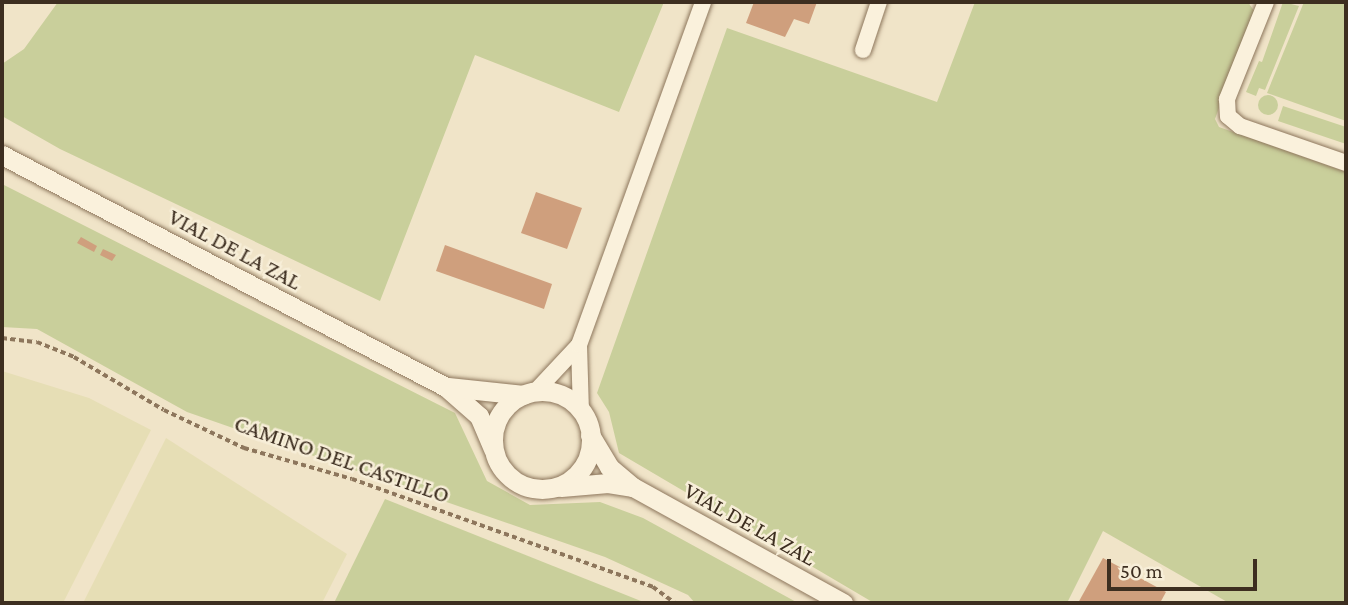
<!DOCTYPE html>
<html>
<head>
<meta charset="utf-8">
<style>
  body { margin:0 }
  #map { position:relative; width:1348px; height:605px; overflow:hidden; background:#f0e4c8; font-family:"Crimson Pro",serif }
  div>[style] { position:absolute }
  .farmland>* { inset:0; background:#e6deb5 }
  .green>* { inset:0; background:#c9cf9b }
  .round { border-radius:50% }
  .building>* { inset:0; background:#cf9f7d }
  .path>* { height:3.5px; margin-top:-1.75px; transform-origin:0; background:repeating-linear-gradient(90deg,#8d765c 0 5px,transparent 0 8.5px) }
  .roads { filter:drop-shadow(0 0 2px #8d765c) drop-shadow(0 0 2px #8d765c) }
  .minor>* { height:16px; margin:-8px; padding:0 8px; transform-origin:8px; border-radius:8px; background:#faf1dc }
  .tertiary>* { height:19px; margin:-9.5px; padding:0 9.5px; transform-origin:9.5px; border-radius:9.5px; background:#faf1dc }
  .tertiary>.ring { margin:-9.5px; padding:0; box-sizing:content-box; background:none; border:19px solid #faf1dc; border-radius:50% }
  span { translate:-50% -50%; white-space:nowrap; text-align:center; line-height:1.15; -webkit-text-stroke:5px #f7eed8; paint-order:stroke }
  .street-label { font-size:23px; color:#3d2e20 }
  .frame { position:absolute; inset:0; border:4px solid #3d2e20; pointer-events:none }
  .scale { position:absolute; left:1107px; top:559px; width:150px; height:32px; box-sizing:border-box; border:4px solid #3d2e20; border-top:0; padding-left:9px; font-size:21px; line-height:24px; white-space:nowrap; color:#3d2e20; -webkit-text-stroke:5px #f7eed8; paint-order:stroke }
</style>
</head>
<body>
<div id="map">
  <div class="farmland">
    <div style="clip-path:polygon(2px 371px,89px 398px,151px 430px,63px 603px,2px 603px)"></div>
    <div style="clip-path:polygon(166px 438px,347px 554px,322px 603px,83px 603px)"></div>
  </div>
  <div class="green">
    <div style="clip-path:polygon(58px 2px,664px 2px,619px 112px,475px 55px,380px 301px,60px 149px,2px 116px,2px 64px,24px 49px)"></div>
    <div style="clip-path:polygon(975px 2px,1248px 2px,1254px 11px,1215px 119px,1219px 127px,1346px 172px,1346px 603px,1229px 603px,1103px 531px,1067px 603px,874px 603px,619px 453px,609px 412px,597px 393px,727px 28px,937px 102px)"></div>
    <div style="clip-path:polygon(1283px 2px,1299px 6px,1265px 90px,1259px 88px,1256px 96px,1246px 92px,1259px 61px,1262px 62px)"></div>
    <div style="clip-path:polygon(1304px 2px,1346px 2px,1346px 121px,1267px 93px)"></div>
    <div class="round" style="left:1258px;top:95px;width:20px;height:20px"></div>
    <div style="clip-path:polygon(1283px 106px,1346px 127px,1346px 144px,1278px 121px)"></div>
    <div style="clip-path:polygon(2px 184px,455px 413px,487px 481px,530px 505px,600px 502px,643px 518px,798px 603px,695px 603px,688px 595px,605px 557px,187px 412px,37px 329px,2px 327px)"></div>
    <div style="clip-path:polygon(385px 499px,646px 603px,334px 603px)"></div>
  </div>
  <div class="building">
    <div style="clip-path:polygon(754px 2px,817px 2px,809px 24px,794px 19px,785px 37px,746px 23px)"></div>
    <div style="clip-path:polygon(536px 192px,582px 208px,567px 249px,521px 233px)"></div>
    <div style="clip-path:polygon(81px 237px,97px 246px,94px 252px,77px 243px)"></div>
    <div style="clip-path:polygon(445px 245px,552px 284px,544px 309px,436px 271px)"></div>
    <div style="clip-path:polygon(103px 249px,116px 255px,112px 261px,100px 255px)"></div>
    <div style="clip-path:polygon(1103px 558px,1166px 592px,1160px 603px,1078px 603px)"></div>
  </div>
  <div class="path">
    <div style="left:2px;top:338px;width:35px;rotate:7deg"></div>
    <div style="left:37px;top:342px;width:40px;rotate:22deg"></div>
    <div style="left:74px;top:357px;width:104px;rotate:30.5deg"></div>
    <div style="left:164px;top:410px;width:89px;rotate:25.4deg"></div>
    <div style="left:244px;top:448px;width:112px;rotate:16deg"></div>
    <div style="left:352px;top:479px;width:320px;rotate:19.7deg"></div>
    <div style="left:653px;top:587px;width:27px;rotate:36deg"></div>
  </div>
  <div class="roads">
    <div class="minor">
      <div style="left:1266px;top:2px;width:105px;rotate:111.9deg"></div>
      <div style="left:1227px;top:99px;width:17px;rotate:87deg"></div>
      <div style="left:1228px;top:116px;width:16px;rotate:40deg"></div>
      <div style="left:1240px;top:126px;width:112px;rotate:19.2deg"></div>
      <div style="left:863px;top:50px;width:51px;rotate:-71.6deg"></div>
      <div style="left:579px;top:345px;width:67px;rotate:88.3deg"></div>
      <div style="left:535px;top:392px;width:64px;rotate:-46.9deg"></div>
      <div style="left:579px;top:345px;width:365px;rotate:-70.1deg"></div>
    </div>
    <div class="tertiary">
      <div style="left:2px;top:155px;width:501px;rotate:27.59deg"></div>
      <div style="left:446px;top:387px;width:44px;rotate:41.3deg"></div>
      <div style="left:479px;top:416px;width:36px;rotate:67deg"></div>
      <div style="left:448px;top:387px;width:76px;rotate:6deg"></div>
      <div class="ring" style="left:493px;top:391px;width:79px;height:79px"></div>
      <div style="left:590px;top:435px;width:37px;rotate:59deg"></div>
      <div style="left:609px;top:467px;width:31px;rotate:40deg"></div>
      <div style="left:633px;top:487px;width:240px;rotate:28.9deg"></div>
      <div style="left:561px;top:487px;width:47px;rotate:-4.9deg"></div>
      <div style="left:608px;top:483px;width:24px;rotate:9deg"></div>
    </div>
  </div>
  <div class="street-label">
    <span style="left:235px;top:249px;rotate:28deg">VIAL DE LA ZAL</span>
    <span style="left:342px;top:459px;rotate:19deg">CAMINO DEL CASTILLO</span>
    <span style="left:750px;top:524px;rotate:29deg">VIAL DE LA ZAL</span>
  </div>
  <div class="frame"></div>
  <div class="scale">50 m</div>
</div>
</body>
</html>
